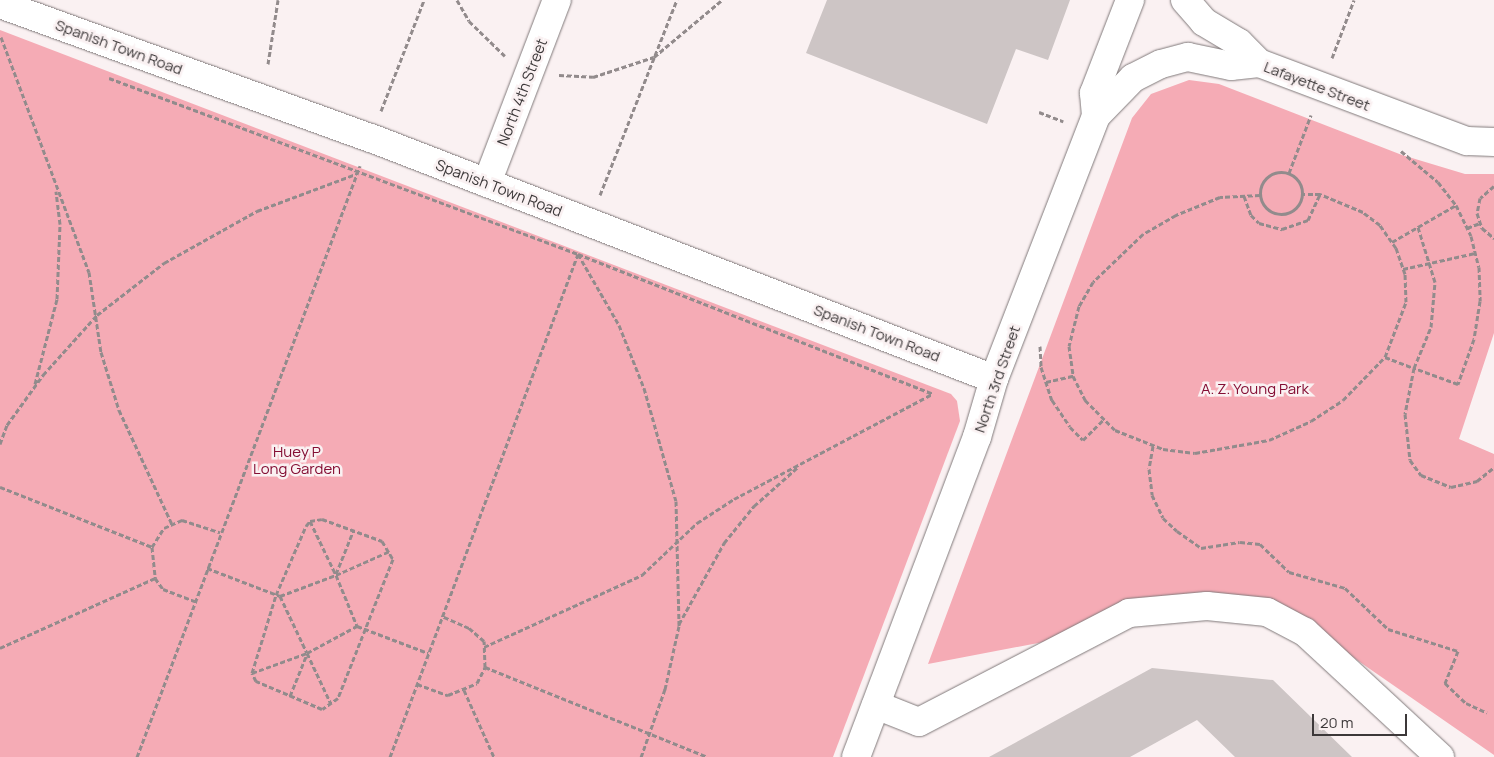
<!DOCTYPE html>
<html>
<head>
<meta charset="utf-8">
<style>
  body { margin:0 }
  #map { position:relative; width:1494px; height:757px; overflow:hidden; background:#faf1f2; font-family:Manrope,sans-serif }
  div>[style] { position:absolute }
  .green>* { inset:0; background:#f5abb5 }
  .building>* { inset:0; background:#cdc5c5 }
  .path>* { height:3px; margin-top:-1.5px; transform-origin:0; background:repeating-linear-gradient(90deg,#928b8c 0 5px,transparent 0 7.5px) }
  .path>.ring { margin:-1.5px; padding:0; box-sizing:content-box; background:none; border:3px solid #928b8c; border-radius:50% }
  .roads { filter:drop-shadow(0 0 1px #80797a) drop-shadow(0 0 1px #80797a) }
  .minor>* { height:28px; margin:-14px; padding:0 14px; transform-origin:14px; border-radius:14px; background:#fff }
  span { translate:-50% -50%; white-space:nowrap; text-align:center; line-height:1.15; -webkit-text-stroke:5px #faf1f2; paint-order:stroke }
  .street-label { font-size:15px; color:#3c3839 }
  .park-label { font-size:15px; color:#840e34 }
  .scale { position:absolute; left:1312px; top:714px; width:95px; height:22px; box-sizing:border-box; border:2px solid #3c3839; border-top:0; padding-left:6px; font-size:15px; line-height:18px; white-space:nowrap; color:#3c3839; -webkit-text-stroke:4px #faf1f2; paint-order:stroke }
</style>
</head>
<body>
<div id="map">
  <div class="green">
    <div style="clip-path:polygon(0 30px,951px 394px,957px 401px,960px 421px,833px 757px,0 757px)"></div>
    <div style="clip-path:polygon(1189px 80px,1219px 84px,1402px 155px,1465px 174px,1494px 174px,1494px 333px,1459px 439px,1494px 454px,1494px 755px,1269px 599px,928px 664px,1132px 118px,1151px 94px)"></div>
  </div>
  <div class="building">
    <div style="clip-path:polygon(827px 0,1070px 0,1048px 60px,1016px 49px,987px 124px,806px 53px)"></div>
    <div style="clip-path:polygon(1152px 668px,1273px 680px,1352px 757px,1235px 757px,1197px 720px,1130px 757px,989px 757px)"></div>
  </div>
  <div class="path">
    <div style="left:457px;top:0;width:24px;rotate:60deg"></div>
    <div style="left:469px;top:21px;width:50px;rotate:44.2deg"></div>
    <div style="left:1px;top:37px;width:251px;rotate:69.5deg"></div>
    <div style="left:89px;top:272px;width:81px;rotate:81.5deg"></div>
    <div style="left:101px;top:352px;width:61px;rotate:72.8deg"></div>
    <div style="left:119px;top:410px;width:126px;rotate:65.1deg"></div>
    <div style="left:1332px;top:58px;width:62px;rotate:-69.2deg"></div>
    <div style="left:268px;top:64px;width:65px;rotate:-81.1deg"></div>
    <div style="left:559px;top:75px;width:34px;rotate:3deg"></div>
    <div style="left:593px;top:77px;width:64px;rotate:-18.2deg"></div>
    <div style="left:654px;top:57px;width:89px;rotate:-40deg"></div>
    <div style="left:109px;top:78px;width:501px;rotate:20.57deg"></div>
    <div style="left:578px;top:254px;width:382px;rotate:21.5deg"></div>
    <div style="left:381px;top:111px;width:119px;rotate:-68.8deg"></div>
    <div style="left:1039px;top:112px;width:26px;rotate:21deg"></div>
    <div style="left:1401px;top:151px;width:48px;rotate:40deg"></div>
    <div style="left:1438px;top:182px;width:29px;rotate:52deg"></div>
    <div style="left:1456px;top:205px;width:34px;rotate:64deg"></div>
    <div style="left:1471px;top:236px;width:32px;rotate:76deg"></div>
    <div style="left:1479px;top:267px;width:34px;rotate:88deg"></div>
    <div style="left:1480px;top:301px;width:38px;rotate:99deg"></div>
    <div style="left:1474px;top:339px;width:48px;rotate:109.6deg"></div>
    <div style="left:1458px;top:384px;width:47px;rotate:-160deg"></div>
    <div style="left:1414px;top:368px;width:47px;rotate:101.1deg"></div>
    <div style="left:1405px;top:414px;width:46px;rotate:83.8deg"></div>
    <div style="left:1410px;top:460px;width:19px;rotate:54deg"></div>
    <div style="left:1421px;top:475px;width:32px;rotate:22deg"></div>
    <div style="left:1451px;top:487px;width:27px;rotate:-13deg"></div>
    <div style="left:1477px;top:481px;width:22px;rotate:-39deg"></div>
    <div class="ring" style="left:1260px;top:172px;width:39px;height:39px"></div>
    <div style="left:1289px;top:173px;width:62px;rotate:-69.2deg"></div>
    <div style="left:1494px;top:186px;width:18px;rotate:139deg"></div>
    <div style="left:1480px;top:198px;width:15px;rotate:101deg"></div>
    <div style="left:1477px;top:213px;width:16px;rotate:72deg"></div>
    <div style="left:1482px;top:228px;width:16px;rotate:40deg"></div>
    <div style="left:600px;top:195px;width:210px;rotate:-68.5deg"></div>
    <div style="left:1260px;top:195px;width:40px;rotate:177.1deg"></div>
    <div style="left:1220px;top:197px;width:48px;rotate:157.8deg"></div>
    <div style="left:1176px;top:215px;width:38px;rotate:150deg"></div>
    <div style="left:1143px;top:234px;width:69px;rotate:136.2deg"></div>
    <div style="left:1093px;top:282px;width:28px;rotate:120deg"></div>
    <div style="left:1079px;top:306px;width:41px;rotate:104deg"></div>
    <div style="left:1069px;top:346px;width:30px;rotate:82deg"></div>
    <div style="left:1073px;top:376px;width:27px;rotate:63deg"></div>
    <div style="left:1085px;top:400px;width:42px;rotate:45deg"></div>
    <div style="left:1115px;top:430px;width:52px;rotate:21.6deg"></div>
    <div style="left:1163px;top:449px;width:32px;rotate:7deg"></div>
    <div style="left:1195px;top:453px;width:75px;rotate:-10deg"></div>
    <div style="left:1269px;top:440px;width:46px;rotate:-24.3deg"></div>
    <div style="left:1311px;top:421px;width:38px;rotate:-33deg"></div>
    <div style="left:1343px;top:400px;width:60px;rotate:-45.7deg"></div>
    <div style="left:1385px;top:357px;width:59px;rotate:-69.1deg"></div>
    <div style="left:1406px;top:302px;width:28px;rotate:-92deg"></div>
    <div style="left:1405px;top:274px;width:28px;rotate:-109deg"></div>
    <div style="left:1396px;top:248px;width:28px;rotate:-125deg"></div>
    <div style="left:1380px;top:225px;width:21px;rotate:-143deg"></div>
    <div style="left:1363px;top:212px;width:47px;rotate:-157.3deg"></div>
    <div style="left:1320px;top:194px;width:18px;rotate:180deg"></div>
    <div style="left:1244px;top:196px;width:20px;rotate:70deg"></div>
    <div style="left:1251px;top:215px;width:11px;rotate:45deg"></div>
    <div style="left:1259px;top:223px;width:24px;rotate:15deg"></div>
    <div style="left:1282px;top:229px;width:28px;rotate:-19deg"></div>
    <div style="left:1308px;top:220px;width:29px;rotate:-65deg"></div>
    <div style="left:1467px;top:228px;width:14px;rotate:-21deg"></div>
    <div style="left:1392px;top:242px;width:74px;rotate:-30deg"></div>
    <div style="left:578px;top:254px;width:82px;rotate:60deg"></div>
    <div style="left:619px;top:325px;width:68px;rotate:68.4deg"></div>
    <div style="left:644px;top:388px;width:117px;rotate:74.2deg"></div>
    <div style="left:676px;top:501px;width:125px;rotate:88.6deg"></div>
    <div style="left:679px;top:626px;width:65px;rotate:102.5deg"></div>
    <div style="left:665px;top:689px;width:72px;rotate:109.4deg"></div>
    <div style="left:1403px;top:269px;width:74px;rotate:-12.5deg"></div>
    <div style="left:1040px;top:346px;width:21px;rotate:87deg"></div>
    <div style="left:1041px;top:367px;width:35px;rotate:72deg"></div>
    <div style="left:1052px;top:400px;width:32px;rotate:56deg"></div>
    <div style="left:1070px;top:427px;width:18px;rotate:45deg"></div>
    <div style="left:1083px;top:440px;width:28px;rotate:-45deg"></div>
    <div style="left:1385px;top:357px;width:31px;rotate:21deg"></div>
    <div style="left:1414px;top:368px;width:44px;rotate:-67.5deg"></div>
    <div style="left:1431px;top:327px;width:45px;rotate:-84.9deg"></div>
    <div style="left:1435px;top:282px;width:58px;rotate:-107.2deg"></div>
    <div style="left:1046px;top:382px;width:28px;rotate:-13deg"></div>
    <div style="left:35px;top:384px;width:88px;rotate:-75.5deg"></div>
    <div style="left:57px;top:299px;width:75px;rotate:-87.7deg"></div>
    <div style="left:60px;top:224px;width:33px;rotate:-97deg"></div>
    <div style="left:0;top:444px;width:20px;rotate:-70deg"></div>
    <div style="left:7px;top:425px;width:62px;rotate:-54.2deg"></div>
    <div style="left:43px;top:375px;width:81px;rotate:-48deg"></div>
    <div style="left:97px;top:315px;width:85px;rotate:-37.8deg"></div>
    <div style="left:164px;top:263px;width:107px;rotate:-29.2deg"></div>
    <div style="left:257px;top:211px;width:106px;rotate:-20.5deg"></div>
    <div style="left:1153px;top:446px;width:23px;rotate:100deg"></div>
    <div style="left:1149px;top:469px;width:26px;rotate:83deg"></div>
    <div style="left:1152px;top:495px;width:25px;rotate:64deg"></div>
    <div style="left:1163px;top:518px;width:19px;rotate:43deg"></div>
    <div style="left:1177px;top:531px;width:29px;rotate:35deg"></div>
    <div style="left:1201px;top:548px;width:39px;rotate:-9deg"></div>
    <div style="left:1240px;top:542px;width:20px;rotate:6deg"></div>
    <div style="left:1260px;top:544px;width:40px;rotate:44deg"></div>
    <div style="left:1289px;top:572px;width:58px;rotate:15.9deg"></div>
    <div style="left:1345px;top:588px;width:59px;rotate:43.6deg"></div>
    <div style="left:1388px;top:629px;width:73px;rotate:17.4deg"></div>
    <div style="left:1458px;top:651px;width:35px;rotate:112deg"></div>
    <div style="left:1445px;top:683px;width:29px;rotate:44deg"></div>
    <div style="left:1466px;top:703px;width:23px;rotate:25deg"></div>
    <div style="left:0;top:487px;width:163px;rotate:21.5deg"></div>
    <div style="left:152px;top:547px;width:22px;rotate:-58deg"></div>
    <div style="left:164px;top:528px;width:20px;rotate:-24deg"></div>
    <div style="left:182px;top:520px;width:40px;rotate:18deg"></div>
    <div style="left:322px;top:519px;width:64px;rotate:20.1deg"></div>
    <div style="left:382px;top:541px;width:21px;rotate:59deg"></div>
    <div style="left:393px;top:559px;width:149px;rotate:111.6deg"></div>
    <div style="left:338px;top:698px;width:19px;rotate:145deg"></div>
    <div style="left:322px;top:709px;width:72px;rotate:-157deg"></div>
    <div style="left:256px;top:681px;width:9px;rotate:-117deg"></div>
    <div style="left:252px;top:673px;width:82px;rotate:-72.9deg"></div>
    <div style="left:276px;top:595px;width:75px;rotate:-66.5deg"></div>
    <div style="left:306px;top:526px;width:6px;rotate:-51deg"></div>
    <div style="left:310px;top:521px;width:12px;rotate:-9deg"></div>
    <div style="left:310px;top:521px;width:60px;rotate:64.3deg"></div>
    <div style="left:336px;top:575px;width:59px;rotate:-24deg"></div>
    <div style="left:152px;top:547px;width:31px;rotate:84deg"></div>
    <div style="left:155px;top:578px;width:14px;rotate:54deg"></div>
    <div style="left:163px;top:589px;width:34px;rotate:21deg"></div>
    <div style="left:207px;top:568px;width:78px;rotate:21deg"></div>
    <div style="left:280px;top:596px;width:60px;rotate:-20.6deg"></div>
    <div style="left:336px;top:575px;width:55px;rotate:67.6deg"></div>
    <div style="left:357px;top:626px;width:76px;rotate:20.8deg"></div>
    <div style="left:336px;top:574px;width:48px;rotate:-68.2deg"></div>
    <div style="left:280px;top:596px;width:63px;rotate:64.7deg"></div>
    <div style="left:307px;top:653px;width:57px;rotate:-28.4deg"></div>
    <div style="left:679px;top:624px;width:93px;rotate:-60.9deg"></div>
    <div style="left:724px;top:543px;width:48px;rotate:-51deg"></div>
    <div style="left:754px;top:506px;width:60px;rotate:-41.6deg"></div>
    <div style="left:484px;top:647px;width:174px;rotate:-24.5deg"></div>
    <div style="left:642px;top:575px;width:76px;rotate:-43.4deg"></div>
    <div style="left:697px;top:523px;width:44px;rotate:-33deg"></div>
    <div style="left:734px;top:499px;width:224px;rotate:-27.9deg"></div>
    <div style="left:0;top:648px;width:170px;rotate:-24.3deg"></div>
    <div style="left:485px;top:667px;width:240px;rotate:22deg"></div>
    <div style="left:252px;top:673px;width:59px;rotate:-20deg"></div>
    <div style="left:307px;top:653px;width:56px;rotate:64.8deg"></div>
    <div style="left:417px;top:684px;width:33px;rotate:20deg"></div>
    <div style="left:448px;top:695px;width:31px;rotate:-22deg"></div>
    <div style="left:477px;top:683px;width:18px;rotate:-63deg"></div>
    <div style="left:485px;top:667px;width:26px;rotate:-92deg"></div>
    <div style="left:484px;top:641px;width:20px;rotate:-139deg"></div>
    <div style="left:469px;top:628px;width:30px;rotate:-156deg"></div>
    <div style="left:464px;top:690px;width:73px;rotate:65.9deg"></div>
    <div style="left:290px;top:696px;width:45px;rotate:-68deg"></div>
    <div style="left:137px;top:757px;width:632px;rotate:-69.33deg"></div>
    <div style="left:390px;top:757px;width:537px;rotate:-69.51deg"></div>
  </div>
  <div class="roads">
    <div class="minor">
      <div style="left:1185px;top:0;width:29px;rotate:49deg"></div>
      <div style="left:1204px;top:22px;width:41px;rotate:31deg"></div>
      <div style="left:1239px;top:43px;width:28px;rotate:45deg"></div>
      <div style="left:0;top:4px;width:394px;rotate:19.9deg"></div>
      <div style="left:371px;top:138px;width:668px;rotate:21.15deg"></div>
      <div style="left:1096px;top:116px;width:53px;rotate:-45.8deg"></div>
      <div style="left:1133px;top:78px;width:31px;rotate:-27deg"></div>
      <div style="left:1161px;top:64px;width:28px;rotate:-15deg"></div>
      <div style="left:1188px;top:57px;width:44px;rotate:11.8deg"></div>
      <div style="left:1231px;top:66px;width:28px;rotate:-6deg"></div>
      <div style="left:1259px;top:63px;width:222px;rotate:20.6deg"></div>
      <div style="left:1467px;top:141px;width:27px;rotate:2deg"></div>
      <div style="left:487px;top:183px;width:196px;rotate:-69.1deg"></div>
      <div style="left:876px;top:705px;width:46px;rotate:21.6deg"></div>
      <div style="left:919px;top:722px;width:237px;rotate:-27.4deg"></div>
      <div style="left:1129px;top:613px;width:78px;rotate:-5.1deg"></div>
      <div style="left:1207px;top:606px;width:60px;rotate:5.7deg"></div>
      <div style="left:1267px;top:612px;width:43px;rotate:27.8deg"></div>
      <div style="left:1305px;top:632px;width:184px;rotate:42.8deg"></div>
      <div style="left:856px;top:757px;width:342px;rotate:-69.3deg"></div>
      <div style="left:977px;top:437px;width:60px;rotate:-73.7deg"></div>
      <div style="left:994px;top:379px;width:282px;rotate:-68.8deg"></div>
      <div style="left:1096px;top:116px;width:23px;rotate:-95deg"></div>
      <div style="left:1094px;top:93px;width:100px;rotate:-68.8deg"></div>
    </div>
  </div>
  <div class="street-label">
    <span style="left:119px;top:47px;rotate:20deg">Spanish Town Road</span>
    <span style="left:1317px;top:86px;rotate:21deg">Lafayette Street</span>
    <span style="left:522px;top:92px;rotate:-69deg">North 4th Street</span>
    <span style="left:499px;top:188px;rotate:21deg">Spanish Town Road</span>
    <span style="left:877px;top:333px;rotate:21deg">Spanish Town Road</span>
    <span style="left:997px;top:379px;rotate:-71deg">North 3rd Street</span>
  </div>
  <div class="park-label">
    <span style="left:1255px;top:389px">A. Z. Young Park</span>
    <span style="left:297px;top:460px">Huey P<br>Long Garden</span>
  </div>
  <div class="scale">20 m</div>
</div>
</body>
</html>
